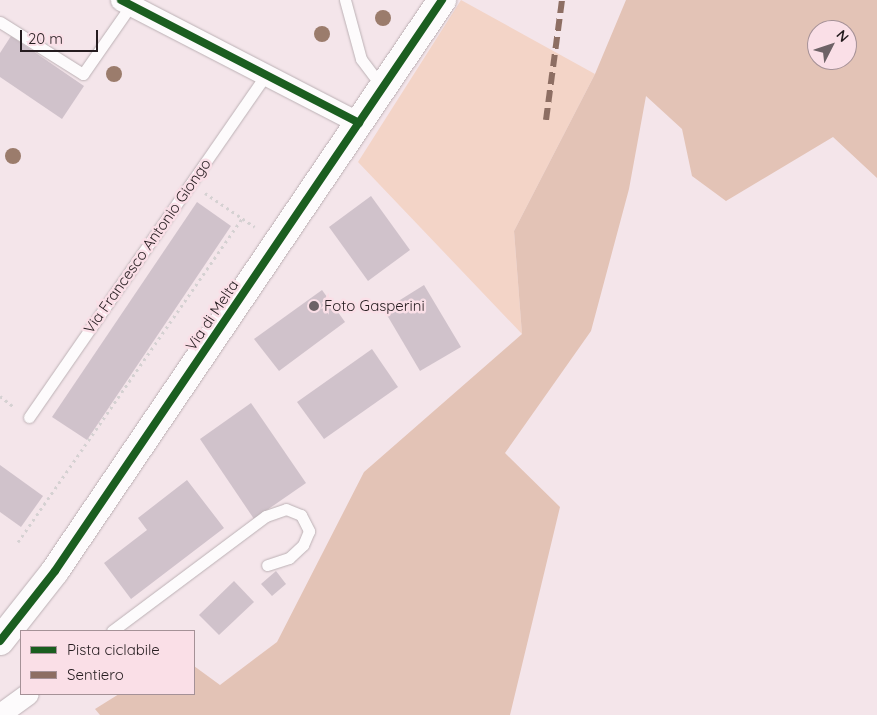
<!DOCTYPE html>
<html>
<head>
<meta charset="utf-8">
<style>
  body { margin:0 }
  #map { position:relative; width:877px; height:715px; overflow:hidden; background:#f4e5ea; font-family:Quicksand,sans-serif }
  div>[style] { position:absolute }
  .green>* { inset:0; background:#f3d4c7 }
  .forest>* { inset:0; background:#e3c3b6 }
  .building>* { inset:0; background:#d0c2cb }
  .path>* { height:3px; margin-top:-1.5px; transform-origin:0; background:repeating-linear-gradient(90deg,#d5d1d2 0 2.5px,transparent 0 6.5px) }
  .roads { filter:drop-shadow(0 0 1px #bcb1b5) drop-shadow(0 0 1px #bcb1b5) }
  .lane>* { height:11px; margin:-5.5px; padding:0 5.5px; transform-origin:5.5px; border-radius:5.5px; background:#fdfbfc }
  .street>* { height:21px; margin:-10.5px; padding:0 10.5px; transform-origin:10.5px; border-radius:10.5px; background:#fdfbfc }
  .secondary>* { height:28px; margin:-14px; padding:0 14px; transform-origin:14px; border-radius:14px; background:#fdfbfc }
  .quiet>* { height:6px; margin-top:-3px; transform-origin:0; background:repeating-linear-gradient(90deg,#8d6e63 0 12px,transparent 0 18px) }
  .cycleway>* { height:8px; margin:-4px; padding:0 4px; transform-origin:4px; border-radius:4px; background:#1b5e20 }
  .trees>* { width:16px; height:16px; margin:-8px; border-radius:50%; background:#9b7c6c }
  .dots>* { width:14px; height:14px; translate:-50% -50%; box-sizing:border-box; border:2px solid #fadfe7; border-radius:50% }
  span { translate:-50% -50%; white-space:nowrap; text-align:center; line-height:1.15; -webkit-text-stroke:5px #fadfe7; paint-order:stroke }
  .street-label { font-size:15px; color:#251c1f }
  .poi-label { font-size:15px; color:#251c1f }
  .left { translate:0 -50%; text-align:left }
  .legend { position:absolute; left:20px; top:630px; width:175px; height:65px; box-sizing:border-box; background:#fadfe7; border:1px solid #a59197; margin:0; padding:6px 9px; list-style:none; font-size:15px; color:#251c1f }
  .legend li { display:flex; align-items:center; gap:10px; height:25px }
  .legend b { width:25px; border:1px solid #a59197 }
  .north { position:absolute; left:807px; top:20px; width:50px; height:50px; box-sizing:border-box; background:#fadfe7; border:1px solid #a59197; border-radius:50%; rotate:49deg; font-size:14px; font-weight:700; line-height:20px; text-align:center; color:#251c1f }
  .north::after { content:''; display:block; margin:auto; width:18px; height:22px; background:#6d6266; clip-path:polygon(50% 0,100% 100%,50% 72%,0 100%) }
  .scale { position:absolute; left:20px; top:30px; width:78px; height:22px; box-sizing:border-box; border:2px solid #251c1f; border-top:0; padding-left:6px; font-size:15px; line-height:18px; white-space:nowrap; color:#251c1f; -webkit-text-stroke:4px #fadfe7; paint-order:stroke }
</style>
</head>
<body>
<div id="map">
  <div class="green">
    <div style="clip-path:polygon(461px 0,595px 74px,514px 231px,522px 334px,358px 162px)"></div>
  </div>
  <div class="forest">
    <div style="clip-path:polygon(evenodd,626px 0,877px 0,877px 178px,833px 137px,726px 201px,692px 176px,682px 129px,646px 96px,629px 189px,591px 331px,505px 453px,560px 507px,510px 715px,100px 715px,95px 709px,119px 694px,194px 694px,194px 666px,220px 685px,277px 642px,364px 472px,522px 334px,514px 231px,595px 74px,626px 0,817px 30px,847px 30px,847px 60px,817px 60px,817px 30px)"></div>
  </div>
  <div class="building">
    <div style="clip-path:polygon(11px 36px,84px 86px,62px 119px,0 77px,0 53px)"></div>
    <div style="clip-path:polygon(371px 196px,410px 250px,368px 281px,329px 227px)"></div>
    <div style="clip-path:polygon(197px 202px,231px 226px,87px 440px,52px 417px)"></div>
    <div style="clip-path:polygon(424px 285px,461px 347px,420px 371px,384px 310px)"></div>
    <div style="clip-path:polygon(322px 290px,345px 322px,279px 371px,254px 339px)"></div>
    <div style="clip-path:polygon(372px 349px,398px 387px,324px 439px,297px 402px)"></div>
    <div style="clip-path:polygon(251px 403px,306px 483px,254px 519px,200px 439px)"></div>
    <div style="clip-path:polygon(0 465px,43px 496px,21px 527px,0 512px)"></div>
    <div style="clip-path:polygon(187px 480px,224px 528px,131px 599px,104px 563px,147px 530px,138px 518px)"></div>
    <div style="clip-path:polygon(276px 571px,286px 584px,272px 596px,261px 584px)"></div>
    <div style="clip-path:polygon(234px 581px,254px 602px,219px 635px,199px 615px)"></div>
  </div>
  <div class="path">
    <div style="left:205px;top:193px;width:60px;rotate:34.2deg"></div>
    <div style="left:0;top:396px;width:18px;rotate:38deg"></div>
    <div style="left:18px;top:542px;width:394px;rotate:-55.3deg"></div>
  </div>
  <div class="roads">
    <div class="lane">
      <div style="left:345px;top:0;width:61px;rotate:74.8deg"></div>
      <div style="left:361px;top:59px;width:35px;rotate:53deg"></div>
      <div style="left:0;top:22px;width:98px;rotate:32.1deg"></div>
      <div style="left:83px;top:74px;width:84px;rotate:-55.2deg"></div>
      <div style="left:29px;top:417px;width:416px;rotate:-55.3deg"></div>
      <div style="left:112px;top:631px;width:192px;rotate:-36.8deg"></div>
      <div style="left:266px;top:516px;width:21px;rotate:-19deg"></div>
      <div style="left:286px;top:509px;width:16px;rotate:22deg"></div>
      <div style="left:301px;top:515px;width:18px;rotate:63deg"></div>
      <div style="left:309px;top:531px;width:15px;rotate:113deg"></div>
      <div style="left:303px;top:545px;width:19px;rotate:137deg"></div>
      <div style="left:289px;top:558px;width:23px;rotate:162deg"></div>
    </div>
    <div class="street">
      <div style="left:121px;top:0;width:268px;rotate:27.3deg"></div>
      <div style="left:0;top:714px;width:34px;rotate:-36deg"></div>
    </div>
    <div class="secondary">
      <div style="left:0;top:641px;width:89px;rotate:-51.8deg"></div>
      <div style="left:55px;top:571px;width:690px;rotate:-55.87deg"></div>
    </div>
  </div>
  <div class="quiet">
    <div style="left:546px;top:120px;width:121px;rotate:-82.4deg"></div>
  </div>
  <div class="cycleway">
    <div style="left:121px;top:0;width:268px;rotate:27.3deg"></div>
    <div style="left:0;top:641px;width:89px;rotate:-51.8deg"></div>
    <div style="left:55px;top:571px;width:690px;rotate:-55.87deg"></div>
  </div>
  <div class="trees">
    <div style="left:383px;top:18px"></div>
    <div style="left:322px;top:34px"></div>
    <div style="left:114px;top:74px"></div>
    <div style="left:13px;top:156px"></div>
  </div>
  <div class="dots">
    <div style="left:314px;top:306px;background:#6d6266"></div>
  </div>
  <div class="street-label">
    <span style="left:147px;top:246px;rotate:-55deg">Via Francesco Antonio Giongo</span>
    <span style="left:212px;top:315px;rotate:-56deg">Via di Melta</span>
  </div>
  <div class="poi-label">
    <span class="left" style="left:324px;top:306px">Foto Gasperini</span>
  </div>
  <ul class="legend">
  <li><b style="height:6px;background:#1b5e20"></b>Pista ciclabile</li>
  <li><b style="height:6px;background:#8d6e63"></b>Sentiero</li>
  </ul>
  <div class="north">N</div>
  <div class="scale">20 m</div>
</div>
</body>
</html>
